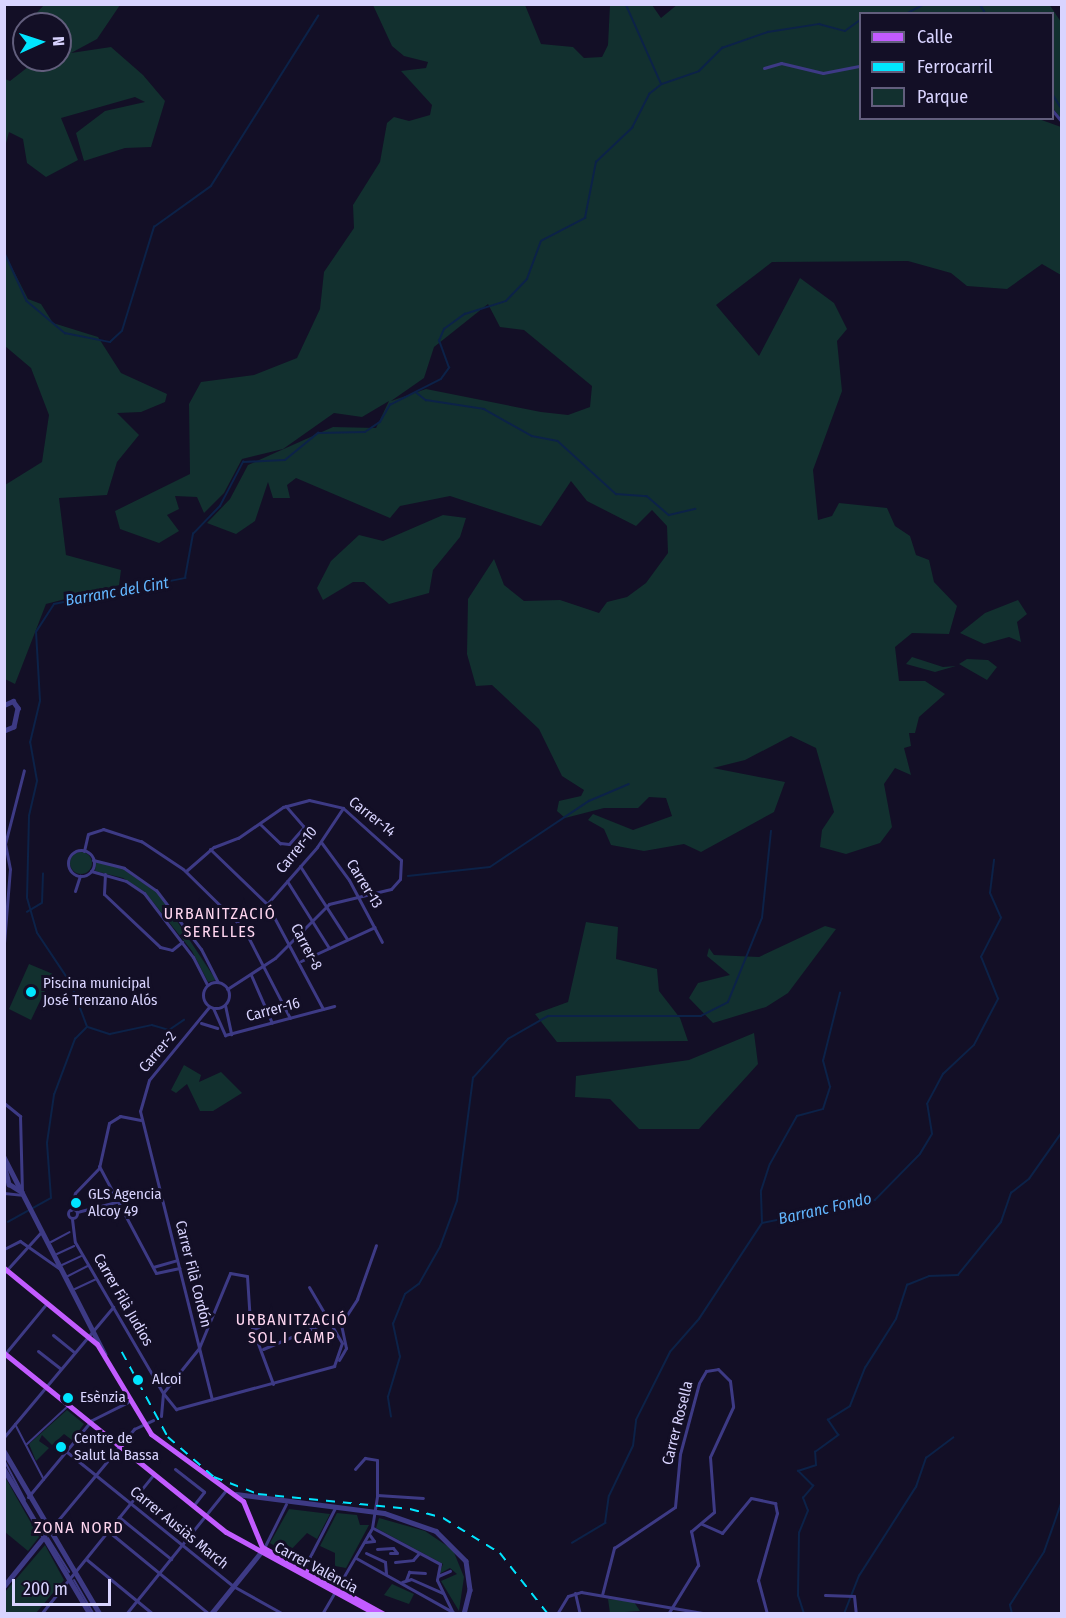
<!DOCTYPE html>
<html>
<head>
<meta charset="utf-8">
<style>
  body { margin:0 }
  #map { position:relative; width:1066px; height:1618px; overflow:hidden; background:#130f26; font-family:"Fira Sans Condensed",sans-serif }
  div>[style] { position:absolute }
  .green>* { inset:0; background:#12302f }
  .round { border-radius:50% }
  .stream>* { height:1.5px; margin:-0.75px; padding:0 0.75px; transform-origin:0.75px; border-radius:0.75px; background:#0c2248 }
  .pedestrian>* { height:2px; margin:-1px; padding:0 1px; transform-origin:1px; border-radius:1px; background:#3d3a85 }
  .minor>* { height:3px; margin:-1.5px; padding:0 1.5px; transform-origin:1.5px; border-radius:1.5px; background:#3d3a85 }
  .minor>.ring { margin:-1.5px; padding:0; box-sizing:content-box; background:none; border:3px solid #3d3a85; border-radius:50% }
  .tertiary>* { height:4.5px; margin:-2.25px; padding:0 2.25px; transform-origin:2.25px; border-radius:2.25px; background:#3d3a85 }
  .primary>* { height:5px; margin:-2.5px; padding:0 2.5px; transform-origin:2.5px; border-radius:2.5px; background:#c25bff }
  .rail>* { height:1.5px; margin-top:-0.75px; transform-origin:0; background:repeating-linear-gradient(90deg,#00e5ff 0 9px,transparent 0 17px) }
  .dots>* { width:16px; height:16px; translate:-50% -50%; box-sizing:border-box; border:3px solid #130f26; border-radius:50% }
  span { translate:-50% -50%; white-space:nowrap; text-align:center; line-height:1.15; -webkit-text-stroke:6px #130f26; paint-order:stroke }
  .street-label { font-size:15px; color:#d9d4ff }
  .poi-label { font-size:15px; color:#d9d4ff }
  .left { translate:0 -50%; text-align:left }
  .water-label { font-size:16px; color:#62b6ff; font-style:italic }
  .neighbourhood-label { font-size:16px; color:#ffd6f0; letter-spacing:1.5px }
  .frame { position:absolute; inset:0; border:6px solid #d9d4ff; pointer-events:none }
  .legend { position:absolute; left:859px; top:12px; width:195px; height:108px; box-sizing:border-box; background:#130f26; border:2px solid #625e7d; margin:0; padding:8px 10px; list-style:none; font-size:18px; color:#d9d4ff }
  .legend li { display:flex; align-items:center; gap:12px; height:30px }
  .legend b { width:30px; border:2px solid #625e7d }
  .north { position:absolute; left:12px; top:12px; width:60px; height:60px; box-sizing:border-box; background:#130f26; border:2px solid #625e7d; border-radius:50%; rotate:87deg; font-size:16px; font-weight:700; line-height:24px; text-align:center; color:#d9d4ff }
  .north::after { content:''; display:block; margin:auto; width:21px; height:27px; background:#00e5ff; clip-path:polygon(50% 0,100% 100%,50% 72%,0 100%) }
  .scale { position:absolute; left:12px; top:1579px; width:99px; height:27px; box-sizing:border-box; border:3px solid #d9d4ff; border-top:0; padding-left:8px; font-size:18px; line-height:21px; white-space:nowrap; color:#d9d4ff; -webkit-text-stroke:4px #130f26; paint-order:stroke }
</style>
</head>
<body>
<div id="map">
  <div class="green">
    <div style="clip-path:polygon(evenodd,678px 4px,1049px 4px,1061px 22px,1061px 119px,1053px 108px,1052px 14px,860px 14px,860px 118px,1036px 118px,1061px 127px,1061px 275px,1042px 264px,1007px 289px,967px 286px,951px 273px,908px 261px,772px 262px,716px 305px,759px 356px,800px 278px,834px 303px,847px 329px,837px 341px,842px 391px,813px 470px,818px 520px,832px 516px,839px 503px,887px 508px,895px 526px,910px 536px,916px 555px,929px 560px,934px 582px,957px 606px,949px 634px,912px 633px,895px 647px,899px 681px,925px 681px,945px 694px,919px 717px,915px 733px,909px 733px,911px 746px,904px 748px,911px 775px,895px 768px,884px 784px,892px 827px,880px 843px,846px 854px,820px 847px,822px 830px,834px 812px,816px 748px,791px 736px,745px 760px,713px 768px,785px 782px,774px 812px,701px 852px,684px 844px,644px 851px,611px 845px,604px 829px,588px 820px,593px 814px,633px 830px,672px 816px,666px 798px,649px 797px,638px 808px,604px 808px,565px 818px,557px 811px,559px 801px,581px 796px,584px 790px,562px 776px,539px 729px,492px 685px,476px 686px,467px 654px,468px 599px,494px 559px,504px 585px,524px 601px,560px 600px,599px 613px,607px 602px,627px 597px,646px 583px,668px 553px,667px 526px,652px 510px,636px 526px,587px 501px,571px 481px,541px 526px,450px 496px,400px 506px,390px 518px,296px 478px,287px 485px,290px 498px,273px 498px,268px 482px,255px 521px,236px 534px,207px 523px,230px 499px,248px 465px,333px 427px,376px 428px,389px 401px,362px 417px,334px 413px,283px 449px,242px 459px,224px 493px,204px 513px,197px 497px,175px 496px,179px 509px,167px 515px,179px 531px,159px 543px,120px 529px,115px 511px,190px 474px,189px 404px,201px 382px,254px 375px,297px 358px,320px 309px,324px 272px,354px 228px,353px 205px,380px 162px,387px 123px,394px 117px,409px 121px,430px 115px,432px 105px,401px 71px,426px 68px,428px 62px,404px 56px,392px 46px,373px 5px,525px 5px,541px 44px,573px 47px,584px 58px,602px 57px,608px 45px,610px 5px,652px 5px,661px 18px,678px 4px,488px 304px,500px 327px,524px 330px,592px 386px,590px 407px,568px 415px,541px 412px,426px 389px,391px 401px,424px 378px,434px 347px,488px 304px)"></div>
    <div style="clip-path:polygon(44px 5px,120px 5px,97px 39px,71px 53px,111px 47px,143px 75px,165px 101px,151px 147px,125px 148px,84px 161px,76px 133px,105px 111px,145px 102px,135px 97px,61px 118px,78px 160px,46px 177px,27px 163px,23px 139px,9px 132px,5px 147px,5px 79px,10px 81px,37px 60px,60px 60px,67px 53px,60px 51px,60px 24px,26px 24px)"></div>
    <div style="clip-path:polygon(5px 254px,28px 299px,41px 304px,53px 323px,98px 337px,121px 373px,167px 394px,165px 402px,141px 412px,117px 413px,139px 435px,117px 462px,107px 495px,59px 498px,66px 555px,121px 570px,119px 585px,46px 604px,15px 684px,5px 679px,5px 485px,42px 462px,49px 415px,31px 368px,5px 346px)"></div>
    <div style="clip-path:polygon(443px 515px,466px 518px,460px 537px,433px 570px,429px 593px,389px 604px,364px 582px,353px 582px,323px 600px,317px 588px,331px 561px,359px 535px,383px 541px)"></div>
    <div style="clip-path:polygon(1018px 600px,1027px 614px,1017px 622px,1021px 642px,1009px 637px,984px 644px,960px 633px,985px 613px)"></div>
    <div style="clip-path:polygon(912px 657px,943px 667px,956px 666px,935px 672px,906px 664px)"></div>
    <div style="clip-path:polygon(967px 659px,988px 660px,997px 667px,987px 680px,959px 664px)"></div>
    <div class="round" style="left:70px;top:852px;width:22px;height:22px"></div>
    <div style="clip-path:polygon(96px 862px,123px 869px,159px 894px,216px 980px,208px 982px,192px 951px,145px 892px,123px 878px,95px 871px)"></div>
    <div style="clip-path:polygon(586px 922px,618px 927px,616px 959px,657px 969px,659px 991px,680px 1018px,688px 1041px,557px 1042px,535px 1014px,568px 1002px)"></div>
    <div style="clip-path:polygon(825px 926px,836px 929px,788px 993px,766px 1007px,713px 1023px,689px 998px,698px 983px,730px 975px,707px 956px,709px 948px,714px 955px,759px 957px)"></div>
    <div style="clip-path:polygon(29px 964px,53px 974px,31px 1020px,9px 1009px)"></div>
    <div style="clip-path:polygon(754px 1033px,758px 1064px,699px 1129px,639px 1129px,610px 1099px,575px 1097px,576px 1076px,689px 1060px)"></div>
    <div style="clip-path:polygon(184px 1065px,201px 1075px,199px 1082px,221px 1072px,242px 1093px,213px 1111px,200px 1111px,187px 1084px,176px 1093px,171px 1090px)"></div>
    <div style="clip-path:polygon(67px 1410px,84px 1424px,72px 1440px,64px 1434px,52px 1445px,42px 1435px,39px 1441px,49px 1448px,36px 1461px,29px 1444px)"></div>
    <div style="clip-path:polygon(5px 1477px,39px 1537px,28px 1551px,5px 1532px)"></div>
    <div style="clip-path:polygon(289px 1509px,330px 1514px,317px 1539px,307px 1533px,287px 1554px,270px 1543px)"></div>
    <div style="clip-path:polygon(337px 1513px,357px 1515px,360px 1525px,369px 1525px,346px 1568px,335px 1566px,335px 1553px,320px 1546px)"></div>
    <div style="clip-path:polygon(379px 1518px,425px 1531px,453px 1550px,464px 1577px,459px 1611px,441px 1581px,457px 1574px,450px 1568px,439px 1574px,443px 1564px,376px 1528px)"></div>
    <div style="clip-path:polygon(45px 1545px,64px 1580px,36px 1613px,5px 1613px,5px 1592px)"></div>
    <div style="clip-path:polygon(392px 1584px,414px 1594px,409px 1604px,384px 1595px)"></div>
    <div style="clip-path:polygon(608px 1599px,634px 1602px,640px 1611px,610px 1613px)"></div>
  </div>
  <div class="stream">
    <div style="left:626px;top:4px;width:86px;rotate:66.1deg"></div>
    <div style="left:980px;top:4px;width:12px;rotate:59deg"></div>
    <div style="left:906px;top:14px;width:21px;rotate:-28deg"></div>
    <div style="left:1052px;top:93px;width:19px;rotate:58deg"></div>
    <div style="left:4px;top:251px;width:55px;rotate:65.3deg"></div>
    <div style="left:27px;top:301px;width:50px;rotate:40.1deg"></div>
    <div style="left:65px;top:333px;width:46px;rotate:11.3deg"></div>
    <div style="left:110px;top:342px;width:16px;rotate:-43deg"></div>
    <div style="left:122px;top:331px;width:109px;rotate:-72.9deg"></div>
    <div style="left:154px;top:227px;width:70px;rotate:-35.7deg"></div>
    <div style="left:211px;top:186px;width:201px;rotate:-57.8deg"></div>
    <div style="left:416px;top:392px;width:13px;rotate:39deg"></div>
    <div style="left:426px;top:400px;width:59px;rotate:8.8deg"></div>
    <div style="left:484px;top:409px;width:55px;rotate:29.4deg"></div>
    <div style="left:532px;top:436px;width:26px;rotate:11deg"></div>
    <div style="left:558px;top:441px;width:79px;rotate:42.4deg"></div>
    <div style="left:616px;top:494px;width:31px;rotate:4deg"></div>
    <div style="left:647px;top:496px;width:29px;rotate:41deg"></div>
    <div style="left:669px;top:515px;width:27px;rotate:-13deg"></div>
    <div style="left:408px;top:876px;width:82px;rotate:-6.3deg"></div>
    <div style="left:490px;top:867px;width:119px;rotate:-33.7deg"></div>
    <div style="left:589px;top:801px;width:43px;rotate:-23deg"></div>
    <div style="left:27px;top:912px;width:17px;rotate:-31deg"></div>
    <div style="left:42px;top:903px;width:29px;rotate:-88deg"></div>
    <div style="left:87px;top:1027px;width:46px;rotate:-110.4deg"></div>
    <div style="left:71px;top:984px;width:61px;rotate:-123.7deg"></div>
    <div style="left:37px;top:933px;width:36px;rotate:-106deg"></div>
    <div style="left:27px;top:898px;width:82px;rotate:-88.6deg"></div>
    <div style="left:29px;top:816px;width:36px;rotate:-77deg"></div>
    <div style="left:37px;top:781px;width:39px;rotate:-100deg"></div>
    <div style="left:30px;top:743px;width:43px;rotate:-76.6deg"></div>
    <div style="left:40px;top:701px;width:69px;rotate:-93.3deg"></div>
    <div style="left:36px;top:632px;width:33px;rotate:-57deg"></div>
    <div style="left:54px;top:604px;width:134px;rotate:-11.2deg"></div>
    <div style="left:185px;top:578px;width:45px;rotate:-79.7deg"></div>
    <div style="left:193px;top:534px;width:39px;rotate:-46deg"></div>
    <div style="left:220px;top:506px;width:50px;rotate:-62.4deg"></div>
    <div style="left:243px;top:462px;width:42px;rotate:-2.7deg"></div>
    <div style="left:285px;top:460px;width:43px;rotate:-39.3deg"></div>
    <div style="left:318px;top:433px;width:47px;rotate:-1.2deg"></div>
    <div style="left:365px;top:432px;width:18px;rotate:-34deg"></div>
    <div style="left:380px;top:422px;width:20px;rotate:-60deg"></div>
    <div style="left:390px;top:405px;width:57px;rotate:-27deg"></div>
    <div style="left:441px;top:379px;width:14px;rotate:-54deg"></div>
    <div style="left:449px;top:368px;width:29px;rotate:-110deg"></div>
    <div style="left:439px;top:341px;width:13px;rotate:-67deg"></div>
    <div style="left:444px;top:329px;width:26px;rotate:-36deg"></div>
    <div style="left:465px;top:314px;width:43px;rotate:-17.6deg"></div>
    <div style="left:506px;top:301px;width:30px;rotate:-46deg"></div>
    <div style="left:527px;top:279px;width:40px;rotate:-69.8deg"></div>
    <div style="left:541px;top:241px;width:50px;rotate:-27.6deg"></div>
    <div style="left:585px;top:218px;width:57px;rotate:-78.9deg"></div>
    <div style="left:596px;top:162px;width:50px;rotate:-43.4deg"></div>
    <div style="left:632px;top:128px;width:38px;rotate:-63deg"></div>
    <div style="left:649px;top:94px;width:16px;rotate:-38deg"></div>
    <div style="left:662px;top:84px;width:39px;rotate:-19deg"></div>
    <div style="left:699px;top:71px;width:33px;rotate:-45deg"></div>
    <div style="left:722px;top:48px;width:49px;rotate:-19.2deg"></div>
    <div style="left:768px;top:32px;width:52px;rotate:-8.9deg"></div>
    <div style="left:819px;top:24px;width:27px;rotate:15deg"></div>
    <div style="left:845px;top:31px;width:19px;rotate:-36deg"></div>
    <div style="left:88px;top:1027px;width:23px;rotate:18deg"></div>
    <div style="left:110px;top:1034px;width:43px;rotate:-12.1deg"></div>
    <div style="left:152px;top:1025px;width:18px;rotate:16deg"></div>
    <div style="left:169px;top:1030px;width:18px;rotate:-34deg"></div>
    <div style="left:8px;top:1222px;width:49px;rotate:-29.2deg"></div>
    <div style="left:51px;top:1198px;width:55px;rotate:-94.2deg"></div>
    <div style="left:47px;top:1143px;width:49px;rotate:-81.7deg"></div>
    <div style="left:54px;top:1095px;width:60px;rotate:-69.4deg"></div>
    <div style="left:75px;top:1039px;width:17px;rotate:-45deg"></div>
    <div style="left:762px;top:1223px;width:32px;rotate:-92deg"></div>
    <div style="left:761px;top:1191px;width:28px;rotate:-72deg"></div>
    <div style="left:770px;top:1164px;width:55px;rotate:-60.6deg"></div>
    <div style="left:797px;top:1116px;width:27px;rotate:-15deg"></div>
    <div style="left:823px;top:1109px;width:23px;rotate:-72deg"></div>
    <div style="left:830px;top:1087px;width:27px;rotate:-105deg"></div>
    <div style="left:823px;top:1061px;width:70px;rotate:-76deg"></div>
    <div style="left:391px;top:1417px;width:20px;rotate:-99deg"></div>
    <div style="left:388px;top:1397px;width:42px;rotate:-73.3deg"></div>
    <div style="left:400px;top:1357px;width:34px;rotate:-102deg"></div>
    <div style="left:393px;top:1324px;width:32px;rotate:-68deg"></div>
    <div style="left:405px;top:1294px;width:17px;rotate:-36deg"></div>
    <div style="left:419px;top:1284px;width:43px;rotate:-60.4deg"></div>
    <div style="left:440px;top:1247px;width:49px;rotate:-69.7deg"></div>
    <div style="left:457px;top:1201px;width:124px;rotate:-82.6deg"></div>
    <div style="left:473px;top:1078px;width:52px;rotate:-48.1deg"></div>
    <div style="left:508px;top:1039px;width:46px;rotate:-29.9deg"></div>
    <div style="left:548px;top:1016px;width:153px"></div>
    <div style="left:701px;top:1016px;width:30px;rotate:-27deg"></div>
    <div style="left:728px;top:1002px;width:91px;rotate:-68deg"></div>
    <div style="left:762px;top:918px;width:87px;rotate:-84.1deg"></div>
    <div style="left:572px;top:1543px;width:39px;rotate:-31deg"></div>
    <div style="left:605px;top:1523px;width:27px;rotate:-82deg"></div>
    <div style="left:609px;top:1496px;width:55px;rotate:-64.4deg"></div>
    <div style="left:633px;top:1446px;width:26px;rotate:-83deg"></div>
    <div style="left:636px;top:1420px;width:76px;rotate:-63.4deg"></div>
    <div style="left:670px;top:1352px;width:44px;rotate:-48.7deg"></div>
    <div style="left:699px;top:1319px;width:115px;rotate:-56.7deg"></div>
    <div style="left:762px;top:1223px;width:115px;rotate:-11.5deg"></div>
    <div style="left:875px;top:1200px;width:64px;rotate:-45.6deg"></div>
    <div style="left:920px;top:1154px;width:23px;rotate:-59deg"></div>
    <div style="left:932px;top:1134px;width:30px;rotate:-99deg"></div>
    <div style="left:927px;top:1104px;width:34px;rotate:-62deg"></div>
    <div style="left:943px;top:1074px;width:42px;rotate:-43.1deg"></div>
    <div style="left:974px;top:1045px;width:52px;rotate:-62.4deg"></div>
    <div style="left:998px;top:999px;width:45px;rotate:-112deg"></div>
    <div style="left:981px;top:957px;width:44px;rotate:-62.9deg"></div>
    <div style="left:1001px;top:918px;width:27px;rotate:-114deg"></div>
    <div style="left:990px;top:893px;width:33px;rotate:-83deg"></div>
    <div style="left:804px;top:1614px;width:19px;rotate:-108deg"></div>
    <div style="left:798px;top:1596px;width:63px;rotate:-89.1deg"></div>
    <div style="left:799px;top:1533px;width:24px;rotate:-68deg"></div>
    <div style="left:808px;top:1511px;width:14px;rotate:-111deg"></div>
    <div style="left:803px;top:1498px;width:16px;rotate:-50deg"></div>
    <div style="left:813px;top:1486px;width:21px;rotate:-135deg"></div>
    <div style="left:798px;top:1471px;width:19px;rotate:-18deg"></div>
    <div style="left:816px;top:1465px;width:13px;rotate:-94deg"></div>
    <div style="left:815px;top:1452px;width:29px;rotate:-36deg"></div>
    <div style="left:838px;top:1435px;width:18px;rotate:-124deg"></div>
    <div style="left:828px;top:1420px;width:26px;rotate:-32deg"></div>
    <div style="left:850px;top:1406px;width:41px;rotate:-68.5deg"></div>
    <div style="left:865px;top:1368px;width:58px;rotate:-57.7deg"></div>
    <div style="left:896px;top:1319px;width:36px;rotate:-72deg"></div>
    <div style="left:907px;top:1285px;width:24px;rotate:-22deg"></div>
    <div style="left:929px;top:1276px;width:29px;rotate:-2deg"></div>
    <div style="left:958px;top:1275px;width:68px;rotate:-50.9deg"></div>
    <div style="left:1001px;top:1222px;width:31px;rotate:-71deg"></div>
    <div style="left:1011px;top:1193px;width:23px;rotate:-38deg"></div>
    <div style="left:1029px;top:1179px;width:57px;rotate:-54.9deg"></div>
    <div style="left:844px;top:1614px;width:41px;rotate:-68.5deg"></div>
    <div style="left:859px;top:1576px;width:106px;rotate:-57.4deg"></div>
    <div style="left:916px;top:1487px;width:31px;rotate:-71deg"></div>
    <div style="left:926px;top:1458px;width:34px;rotate:-37deg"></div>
    <div style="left:1012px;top:1614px;width:9px;rotate:-103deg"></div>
    <div style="left:1010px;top:1605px;width:63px;rotate:-57.3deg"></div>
    <div style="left:1044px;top:1552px;width:54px;rotate:-70.6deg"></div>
  </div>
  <div class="pedestrian">
    <div style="left:51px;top:1242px;width:21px;rotate:-28deg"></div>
    <div style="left:57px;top:1254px;width:19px;rotate:-25deg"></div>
    <div style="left:62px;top:1265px;width:21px;rotate:-25deg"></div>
    <div style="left:68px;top:1276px;width:22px;rotate:-27deg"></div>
    <div style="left:75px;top:1289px;width:23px;rotate:-25deg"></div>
    <div style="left:15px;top:1424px;width:63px;rotate:62.6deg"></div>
    <div style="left:26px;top:1445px;width:57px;rotate:-42.9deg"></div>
    <div style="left:4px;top:1460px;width:45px;rotate:62.3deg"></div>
    <div style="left:37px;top:1521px;width:12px;rotate:59deg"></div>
    <div style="left:48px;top:1538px;width:40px;rotate:58deg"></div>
    <div style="left:74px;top:1580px;width:39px;rotate:60deg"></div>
  </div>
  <div class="minor">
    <div style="left:764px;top:68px;width:18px;rotate:-16deg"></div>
    <div style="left:781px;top:63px;width:43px;rotate:13.4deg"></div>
    <div style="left:823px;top:73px;width:38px;rotate:-11deg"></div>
    <div style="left:1052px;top:110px;width:16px;rotate:50deg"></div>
    <div style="left:260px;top:824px;width:28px;rotate:44deg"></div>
    <div style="left:280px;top:843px;width:9px;rotate:6deg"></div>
    <div style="left:289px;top:844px;width:23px;rotate:-49deg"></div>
    <div style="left:304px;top:827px;width:28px;rotate:-131deg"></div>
    <div style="left:321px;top:842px;width:47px;rotate:53.6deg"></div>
    <div style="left:349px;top:880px;width:70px;rotate:62deg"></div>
    <div style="left:210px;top:849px;width:79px;rotate:44deg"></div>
    <div style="left:267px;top:904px;width:119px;rotate:61.9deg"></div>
    <div class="ring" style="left:68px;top:850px;width:23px;height:23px"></div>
    <div style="left:84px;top:851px;width:17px;rotate:-77deg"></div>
    <div style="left:88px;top:834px;width:16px;rotate:-18deg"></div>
    <div style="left:103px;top:829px;width:40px;rotate:18deg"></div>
    <div style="left:141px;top:841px;width:50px;rotate:33.7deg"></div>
    <div style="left:183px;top:869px;width:86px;rotate:44.5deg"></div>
    <div style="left:244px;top:929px;width:100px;rotate:62.7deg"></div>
    <div style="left:93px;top:860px;width:32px;rotate:14deg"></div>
    <div style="left:124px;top:868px;width:39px;rotate:35deg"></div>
    <div style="left:156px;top:890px;width:74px;rotate:52.7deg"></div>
    <div style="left:201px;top:949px;width:37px;rotate:63deg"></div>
    <div style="left:300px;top:866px;width:87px;rotate:57.2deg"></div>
    <div style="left:91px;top:871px;width:36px;rotate:16deg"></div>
    <div style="left:126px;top:881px;width:22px;rotate:34deg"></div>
    <div style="left:144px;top:893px;width:81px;rotate:52.6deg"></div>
    <div style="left:193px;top:957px;width:31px;rotate:63deg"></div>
    <div style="left:186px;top:871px;width:37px;rotate:-41deg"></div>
    <div style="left:214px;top:847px;width:26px;rotate:-21deg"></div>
    <div style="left:238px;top:838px;width:55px;rotate:-34.6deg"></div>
    <div style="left:283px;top:807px;width:27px;rotate:-15deg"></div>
    <div style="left:309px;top:800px;width:35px;rotate:13deg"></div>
    <div style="left:343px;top:808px;width:78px;rotate:41.9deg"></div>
    <div style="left:401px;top:860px;width:19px;rotate:93deg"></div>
    <div style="left:400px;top:879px;width:13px;rotate:132deg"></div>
    <div style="left:391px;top:889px;width:64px;rotate:166.4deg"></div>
    <div style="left:329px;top:904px;width:76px;rotate:135deg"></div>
    <div style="left:275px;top:958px;width:57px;rotate:147.1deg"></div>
    <div style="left:105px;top:874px;width:20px;rotate:93deg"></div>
    <div style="left:104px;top:894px;width:77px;rotate:43.4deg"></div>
    <div style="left:160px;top:947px;width:12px;rotate:14deg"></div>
    <div style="left:172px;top:950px;width:13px;rotate:-39deg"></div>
    <div style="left:287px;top:881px;width:79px;rotate:57.9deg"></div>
    <div style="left:75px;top:891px;width:16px;rotate:-72deg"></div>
    <div style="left:267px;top:904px;width:76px;rotate:-48.7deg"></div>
    <div style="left:317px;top:847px;width:47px;rotate:-56.3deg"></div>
    <div style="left:4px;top:943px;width:74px;rotate:-85.4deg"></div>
    <div style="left:10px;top:869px;width:25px;rotate:-101deg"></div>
    <div style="left:5px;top:844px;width:76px;rotate:-75.6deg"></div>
    <div style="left:301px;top:961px;width:81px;rotate:-24.7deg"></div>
    <div style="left:251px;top:975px;width:52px;rotate:66.4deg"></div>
    <div class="ring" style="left:203px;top:982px;width:23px;height:23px"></div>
    <div style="left:225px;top:1005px;width:30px;rotate:78deg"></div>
    <div style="left:209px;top:1007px;width:94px;rotate:129.4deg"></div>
    <div style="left:149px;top:1080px;width:32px;rotate:106deg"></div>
    <div style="left:140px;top:1111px;width:297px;rotate:76deg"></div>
    <div style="left:213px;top:1008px;width:30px;rotate:66deg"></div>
    <div style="left:225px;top:1035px;width:113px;rotate:-14.9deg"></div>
    <div style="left:201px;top:1023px;width:17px;rotate:17deg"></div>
    <div style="left:4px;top:1103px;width:21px;rotate:39deg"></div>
    <div style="left:20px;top:1116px;width:75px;rotate:88.5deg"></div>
    <div style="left:99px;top:1166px;width:121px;rotate:62deg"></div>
    <div style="left:156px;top:1273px;width:24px;rotate:-12deg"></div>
    <div style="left:4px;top:1193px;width:18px;rotate:6deg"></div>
    <div class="ring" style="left:68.5px;top:1209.5px;width:6px;height:6px"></div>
    <div style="left:71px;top:1210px;width:17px;rotate:-77deg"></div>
    <div style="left:75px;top:1193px;width:35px;rotate:-46deg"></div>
    <div style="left:99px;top:1168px;width:46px;rotate:-77.5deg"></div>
    <div style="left:109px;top:1123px;width:13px;rotate:-32deg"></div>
    <div style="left:120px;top:1116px;width:21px;rotate:11deg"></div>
    <div style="left:77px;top:1212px;width:85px;rotate:-14.4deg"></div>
    <div style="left:72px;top:1219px;width:23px;rotate:83deg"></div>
    <div style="left:75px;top:1242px;width:175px;rotate:59.8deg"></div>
    <div style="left:4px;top:1249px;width:18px;rotate:-27deg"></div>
    <div style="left:20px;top:1241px;width:49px;rotate:35deg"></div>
    <div style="left:153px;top:1267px;width:25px;rotate:-16deg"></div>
    <div style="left:4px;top:1273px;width:55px;rotate:-47.9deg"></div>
    <div style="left:252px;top:1330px;width:37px;rotate:-26deg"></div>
    <div style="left:53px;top:1335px;width:26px;rotate:39deg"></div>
    <div style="left:263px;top:1349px;width:69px;rotate:-22.9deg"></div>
    <div style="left:38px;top:1351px;width:28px;rotate:38deg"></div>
    <div style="left:4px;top:1355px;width:67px;rotate:-50.4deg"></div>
    <div style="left:339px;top:1360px;width:14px;rotate:-60deg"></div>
    <div style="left:346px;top:1348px;width:25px;rotate:-102deg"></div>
    <div style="left:341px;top:1324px;width:30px;rotate:-57deg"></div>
    <div style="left:357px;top:1299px;width:57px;rotate:-70.6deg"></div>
    <div style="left:163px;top:1393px;width:21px;rotate:51deg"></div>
    <div style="left:176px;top:1409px;width:164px;rotate:-15.2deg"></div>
    <div style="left:334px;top:1366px;width:24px;rotate:-71deg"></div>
    <div style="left:342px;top:1343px;width:65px;rotate:-120.5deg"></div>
    <div style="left:161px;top:1416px;width:23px;rotate:-85deg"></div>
    <div style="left:163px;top:1393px;width:58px;rotate:-51.3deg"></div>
    <div style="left:199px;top:1348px;width:81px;rotate:-67.5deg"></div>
    <div style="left:230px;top:1273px;width:17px;rotate:10deg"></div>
    <div style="left:247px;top:1276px;width:46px;rotate:86.3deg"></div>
    <div style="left:250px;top:1322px;width:66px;rotate:69.6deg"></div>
    <div style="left:4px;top:1437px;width:170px;rotate:-50deg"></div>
    <div style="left:67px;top:1452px;width:213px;rotate:38.9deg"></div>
    <div style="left:233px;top:1586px;width:57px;rotate:29.2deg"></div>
    <div style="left:175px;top:1469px;width:37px;rotate:38deg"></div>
    <div style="left:204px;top:1492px;width:16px;rotate:128deg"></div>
    <div style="left:355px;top:1469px;width:15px;rotate:-48deg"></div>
    <div style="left:365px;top:1458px;width:12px;rotate:9deg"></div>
    <div style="left:377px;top:1460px;width:35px;rotate:90deg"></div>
    <div style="left:28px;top:1497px;width:100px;rotate:-50.3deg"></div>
    <div style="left:92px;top:1420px;width:40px;rotate:-26.6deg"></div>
    <div style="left:119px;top:1517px;width:67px;rotate:38.9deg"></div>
    <div style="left:702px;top:1524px;width:22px;rotate:24deg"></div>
    <div style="left:722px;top:1533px;width:45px;rotate:-50.4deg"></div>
    <div style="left:751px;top:1498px;width:25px;rotate:12deg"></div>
    <div style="left:775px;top:1503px;width:10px;rotate:79deg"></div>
    <div style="left:777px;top:1513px;width:70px;rotate:105.8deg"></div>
    <div style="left:758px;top:1580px;width:35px;rotate:75deg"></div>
    <div style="left:373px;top:1528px;width:76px;rotate:28.2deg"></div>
    <div style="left:440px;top:1564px;width:16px;rotate:101deg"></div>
    <div style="left:437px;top:1580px;width:34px;rotate:64deg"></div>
    <div style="left:108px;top:1531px;width:131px;rotate:39.4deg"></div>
    <div style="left:44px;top:1537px;width:141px;rotate:-50.2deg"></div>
    <div style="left:134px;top:1429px;width:21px;rotate:-25deg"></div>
    <div style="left:365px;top:1542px;width:9px;rotate:-6deg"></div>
    <div style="left:374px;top:1541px;width:9px;rotate:-126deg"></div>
    <div style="left:264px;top:1548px;width:49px;rotate:-63.4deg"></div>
    <div style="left:377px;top:1549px;width:16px;rotate:-4deg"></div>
    <div style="left:393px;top:1548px;width:6px;rotate:51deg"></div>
    <div style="left:397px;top:1553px;width:7px;rotate:180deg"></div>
    <div style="left:366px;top:1553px;width:21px;rotate:25deg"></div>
    <div style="left:385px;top:1562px;width:12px;rotate:85deg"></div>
    <div style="left:356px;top:1558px;width:115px;rotate:29.2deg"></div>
    <div style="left:86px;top:1559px;width:87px;rotate:39.4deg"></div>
    <div style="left:395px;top:1562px;width:18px;rotate:-6deg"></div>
    <div style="left:413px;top:1560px;width:9px;rotate:-49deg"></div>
    <div style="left:303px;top:1570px;width:70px;rotate:-62.7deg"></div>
    <div style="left:438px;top:1576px;width:13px;rotate:-23deg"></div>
    <div style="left:406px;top:1580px;width:9px;rotate:-69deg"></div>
    <div style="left:409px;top:1572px;width:16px;rotate:4deg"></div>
    <div style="left:402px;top:1582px;width:9px;rotate:-18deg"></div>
    <div style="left:411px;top:1579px;width:35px;rotate:24deg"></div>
    <div style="left:575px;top:1593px;width:22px;rotate:77deg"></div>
    <div style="left:602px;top:1595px;width:49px;rotate:-75.7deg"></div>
    <div style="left:614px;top:1548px;width:73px;rotate:-33.9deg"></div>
    <div style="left:675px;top:1507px;width:53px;rotate:-84.6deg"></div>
    <div style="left:680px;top:1454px;width:73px;rotate:-75deg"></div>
    <div style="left:699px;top:1383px;width:14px;rotate:-60deg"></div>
    <div style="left:706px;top:1371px;width:12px;rotate:-9deg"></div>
    <div style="left:718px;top:1369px;width:17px;rotate:45deg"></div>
    <div style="left:730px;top:1381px;width:26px;rotate:83deg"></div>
    <div style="left:733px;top:1407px;width:55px;rotate:114.7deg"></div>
    <div style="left:710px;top:1457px;width:55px;rotate:85.8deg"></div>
    <div style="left:714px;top:1512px;width:30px;rotate:140deg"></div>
    <div style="left:691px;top:1531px;width:35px;rotate:78deg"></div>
    <div style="left:698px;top:1565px;width:57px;rotate:121.5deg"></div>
    <div style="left:825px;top:1595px;width:29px;rotate:2deg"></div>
    <div style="left:854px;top:1596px;width:18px;rotate:84deg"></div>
    <div style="left:41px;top:1614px;width:180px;rotate:-51.1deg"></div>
    <div style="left:126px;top:1614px;width:159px;rotate:-51.1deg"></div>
    <div style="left:322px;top:1614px;width:99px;rotate:-59.8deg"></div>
    <div style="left:372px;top:1528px;width:33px;rotate:-81deg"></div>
    <div style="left:377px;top:1495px;width:46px;rotate:3.7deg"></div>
    <div style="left:557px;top:1614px;width:21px;rotate:-59deg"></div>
    <div style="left:568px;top:1596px;width:14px;rotate:-17deg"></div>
    <div style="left:581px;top:1592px;width:129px;rotate:9.8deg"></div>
  </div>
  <div class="tertiary">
    <div style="left:4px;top:705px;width:10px;rotate:-24deg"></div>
    <div style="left:13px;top:701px;width:9px;rotate:54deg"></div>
    <div style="left:18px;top:708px;width:19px;rotate:102deg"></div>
    <div style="left:14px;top:727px;width:11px;rotate:158deg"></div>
    <div style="left:4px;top:1157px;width:221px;rotate:62.9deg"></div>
    <div style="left:4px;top:1164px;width:21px;rotate:76deg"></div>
    <div style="left:9px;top:1184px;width:15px;rotate:32deg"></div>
    <div style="left:4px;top:1451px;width:189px;rotate:59.5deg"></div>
    <div style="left:4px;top:1469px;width:169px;rotate:59.3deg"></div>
    <div style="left:236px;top:1494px;width:149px;rotate:7.3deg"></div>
    <div style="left:384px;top:1513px;width:55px;rotate:19.1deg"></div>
    <div style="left:436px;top:1531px;width:42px;rotate:45deg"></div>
    <div style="left:466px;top:1561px;width:29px;rotate:82deg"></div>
    <div style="left:470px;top:1590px;width:25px;rotate:104deg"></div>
    <div style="left:4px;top:1586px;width:62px;rotate:-50.9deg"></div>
    <div style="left:211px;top:1614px;width:80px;rotate:-51.1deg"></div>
  </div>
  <div class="primary">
    <div style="left:4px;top:1268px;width:120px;rotate:39.3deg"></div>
    <div style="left:97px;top:1344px;width:105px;rotate:59deg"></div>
    <div style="left:151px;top:1434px;width:114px;rotate:36.1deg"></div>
    <div style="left:243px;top:1501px;width:50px;rotate:67.6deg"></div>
    <div style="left:262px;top:1547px;width:139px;rotate:28.8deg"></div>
    <div style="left:4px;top:1353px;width:285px;rotate:38.9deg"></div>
    <div style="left:226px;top:1532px;width:171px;rotate:28.7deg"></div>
  </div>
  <div class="rail">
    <div style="left:122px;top:1352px;width:97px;rotate:61.6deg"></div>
    <div style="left:168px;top:1437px;width:61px;rotate:41deg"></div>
    <div style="left:214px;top:1477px;width:47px;rotate:21.1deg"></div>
    <div style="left:258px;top:1494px;width:153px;rotate:5.6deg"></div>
    <div style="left:410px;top:1509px;width:34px;rotate:15deg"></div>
    <div style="left:443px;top:1518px;width:67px;rotate:31.6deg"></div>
    <div style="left:500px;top:1553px;width:78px;rotate:51.8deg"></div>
  </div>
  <div class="dots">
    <div style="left:31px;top:992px;background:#00e5ff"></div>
    <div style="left:76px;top:1203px;background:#00e5ff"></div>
    <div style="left:138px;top:1380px;background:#00e5ff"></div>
    <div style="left:68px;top:1398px;background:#00e5ff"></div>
    <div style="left:61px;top:1447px;background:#00e5ff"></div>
  </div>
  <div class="street-label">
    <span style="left:372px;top:817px;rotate:38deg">Carrer-14</span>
    <span style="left:297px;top:850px;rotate:-51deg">Carrer-10</span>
    <span style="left:364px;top:884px;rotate:58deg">Carrer-13</span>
    <span style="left:306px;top:947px;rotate:62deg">Carrer-8</span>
    <span style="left:273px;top:1010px;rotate:-15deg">Carrer-16</span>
    <span style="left:158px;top:1052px;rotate:-50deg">Carrer-2</span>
    <span style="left:193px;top:1274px;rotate:76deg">Carrer Filà Cordón</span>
    <span style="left:123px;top:1300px;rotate:60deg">Carrer Filà Judios</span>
    <span style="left:678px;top:1423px;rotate:-76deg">Carrer Rosella</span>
    <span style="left:179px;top:1528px;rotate:39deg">Carrer Ausiàs March</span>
    <span style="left:316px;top:1568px;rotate:28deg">Carrer València</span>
  </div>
  <div class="poi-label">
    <span class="left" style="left:43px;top:992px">Piscina municipal<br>José Trenzano Alós</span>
    <span class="left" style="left:88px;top:1203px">GLS Agencia<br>Alcoy 49</span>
    <span class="left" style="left:152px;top:1380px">Alcoi</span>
    <span class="left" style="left:80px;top:1398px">Esènzia</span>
    <span class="left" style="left:74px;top:1447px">Centre de<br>Salut la Bassa</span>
  </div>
  <div class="water-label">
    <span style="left:117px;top:592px;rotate:-10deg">Barranc del Cint</span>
    <span style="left:825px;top:1209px;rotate:-13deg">Barranc Fondo</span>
  </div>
  <div class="neighbourhood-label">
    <span style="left:220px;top:923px">URBANITZACIÓ<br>SERELLES</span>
    <span style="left:292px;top:1329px">URBANITZACIÓ<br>SOL I CAMP</span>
    <span style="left:79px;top:1528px">ZONA NORD</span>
  </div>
  <div class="frame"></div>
  <ul class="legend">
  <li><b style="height:8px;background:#c25bff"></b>Calle</li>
  <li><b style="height:8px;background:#00e5ff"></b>Ferrocarril</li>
  <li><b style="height:16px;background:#12302f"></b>Parque</li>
  </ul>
  <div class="north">N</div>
  <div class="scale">200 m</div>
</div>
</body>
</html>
